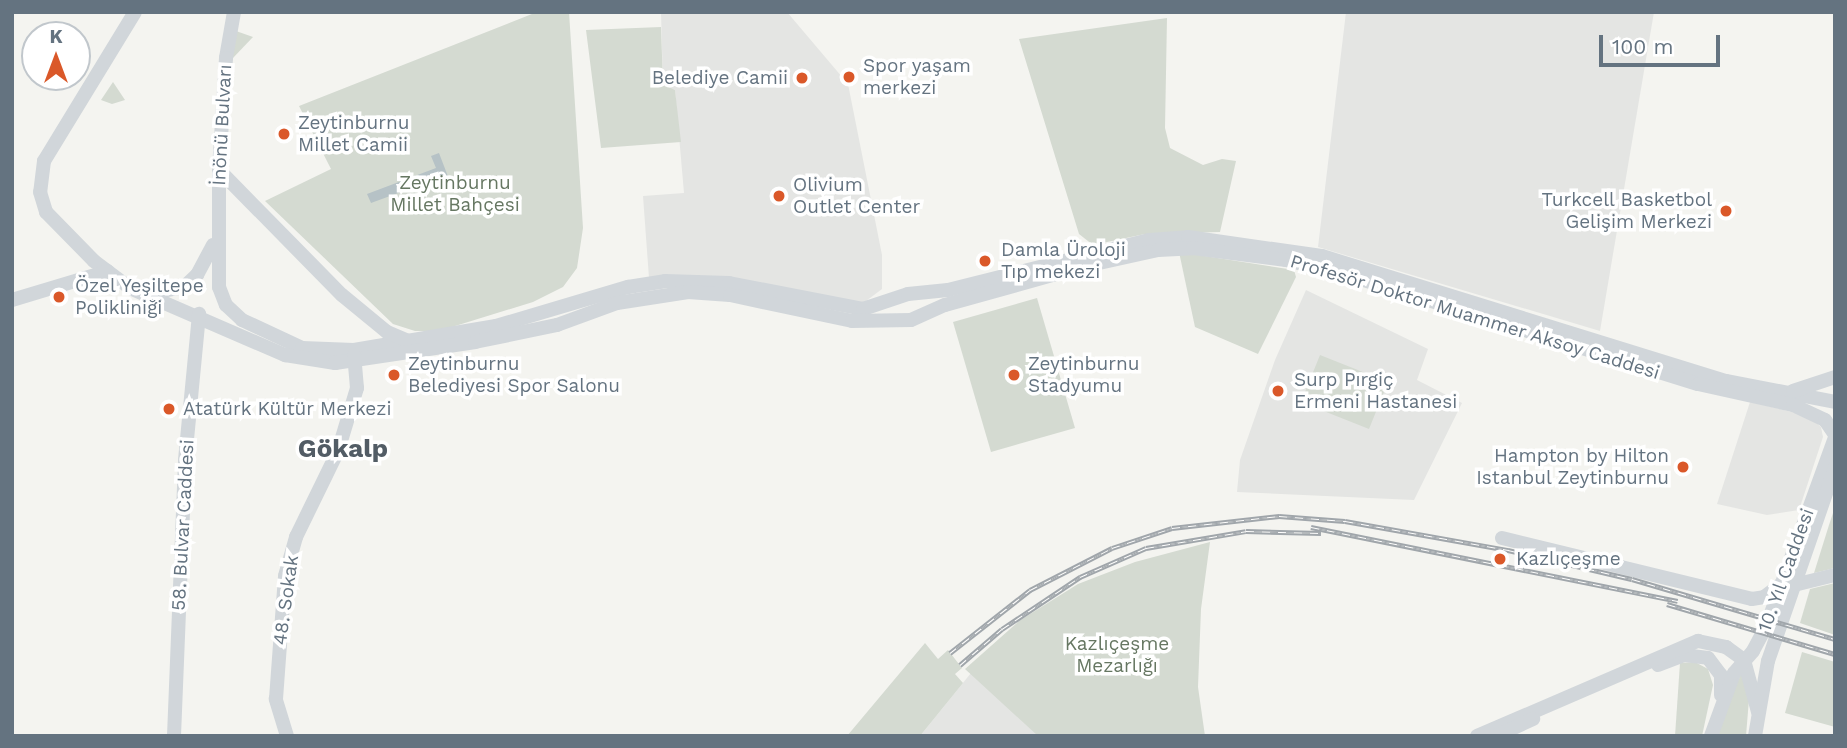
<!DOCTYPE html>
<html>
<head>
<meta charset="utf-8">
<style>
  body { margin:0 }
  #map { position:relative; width:1847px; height:748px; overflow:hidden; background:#f4f4f0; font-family:"Work Sans",sans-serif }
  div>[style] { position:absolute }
  .built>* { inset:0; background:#e4e5e3 }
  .green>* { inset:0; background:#d4dad1 }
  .water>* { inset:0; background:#b6c2c6 }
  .major>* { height:14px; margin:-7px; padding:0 7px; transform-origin:7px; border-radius:7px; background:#d1d6da }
  .rail>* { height:5px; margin-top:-2.5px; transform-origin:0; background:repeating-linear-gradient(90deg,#fff 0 8px,#a0a6ab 0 16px); box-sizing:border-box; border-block:2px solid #a0a6ab }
  .dots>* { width:19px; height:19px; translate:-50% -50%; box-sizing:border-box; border:4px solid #fff; border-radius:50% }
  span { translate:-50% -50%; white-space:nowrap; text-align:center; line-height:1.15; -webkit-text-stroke:7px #fff; paint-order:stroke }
  .poi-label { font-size:19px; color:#647380 }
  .left { translate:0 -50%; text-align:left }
  .right { translate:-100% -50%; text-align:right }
  .street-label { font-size:19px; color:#647380 }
  .park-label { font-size:19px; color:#667762 }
  .district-label { font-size:26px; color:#525c65; font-weight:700 }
  .frame { position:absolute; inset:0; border:14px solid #647380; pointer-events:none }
  .north { position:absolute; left:21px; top:21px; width:70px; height:70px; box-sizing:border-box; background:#fff; border:2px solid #c1c7cc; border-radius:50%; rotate:0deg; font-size:19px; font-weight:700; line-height:28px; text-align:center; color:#647380 }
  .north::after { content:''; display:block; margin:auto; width:24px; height:32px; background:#da5829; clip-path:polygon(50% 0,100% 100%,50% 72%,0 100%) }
  .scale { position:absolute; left:1599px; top:35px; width:121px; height:32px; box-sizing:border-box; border:4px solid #647380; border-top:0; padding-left:9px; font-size:21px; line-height:24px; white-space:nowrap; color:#647380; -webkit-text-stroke:5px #fff; paint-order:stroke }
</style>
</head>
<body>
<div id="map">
  <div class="built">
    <div style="clip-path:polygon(661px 12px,787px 12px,848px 84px,882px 255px,882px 289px,862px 304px,649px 278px,643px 196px,684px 193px,675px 90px,663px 85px)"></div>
    <div style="clip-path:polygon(1346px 12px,1654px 12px,1600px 331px,1318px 247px)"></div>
    <div style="clip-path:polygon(1306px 290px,1428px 349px,1417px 380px,1462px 403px,1414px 500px,1237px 492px,1240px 460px,1275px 360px)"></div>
    <div style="clip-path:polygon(1750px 402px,1809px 416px,1821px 427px,1823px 437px,1799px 510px,1767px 515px,1717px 504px)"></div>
    <div style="clip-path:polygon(971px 673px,1026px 722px,1038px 736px,920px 736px)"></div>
  </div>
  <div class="green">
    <div style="clip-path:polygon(537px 12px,569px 12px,583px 228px,577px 268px,563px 287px,533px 302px,439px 331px,415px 331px,393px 324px,265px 201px,331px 169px,299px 106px)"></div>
    <div style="clip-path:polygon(1167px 18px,1165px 128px,1170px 148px,1203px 165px,1222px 159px,1236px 161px,1220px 232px,1145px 234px,1093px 245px,1079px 234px,1019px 39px)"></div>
    <div style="clip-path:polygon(661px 27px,663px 84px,675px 90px,681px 142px,601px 148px,586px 30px)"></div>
    <div style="clip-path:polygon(236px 31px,253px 37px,232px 59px)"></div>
    <div style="clip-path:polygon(113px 82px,125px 100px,112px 104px,101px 100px)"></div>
    <div style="clip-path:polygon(1179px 252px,1294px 270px,1296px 277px,1258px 354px,1195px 327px)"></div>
    <div style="clip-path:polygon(1037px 298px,1075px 428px,991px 452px,953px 322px)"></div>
    <div style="clip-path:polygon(1320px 355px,1388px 382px,1369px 429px,1301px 402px)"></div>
    <div style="clip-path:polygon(1835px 507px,1835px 568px,1814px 573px,1829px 525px)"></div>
    <div style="clip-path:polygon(1210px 542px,1201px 609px,1198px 687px,1205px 736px,1038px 736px,965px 669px,1019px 621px,1078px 584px,1135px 562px)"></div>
    <div style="clip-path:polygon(1835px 583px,1835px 635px,1800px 623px,1810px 589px)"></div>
    <div style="clip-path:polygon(925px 643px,938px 659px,948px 650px,962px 668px,955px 674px,963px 683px,920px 736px,847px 736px)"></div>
    <div style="clip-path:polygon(1802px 652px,1835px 662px,1835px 727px,1785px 713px)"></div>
    <div style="clip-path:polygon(1695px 662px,1708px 669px,1713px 685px,1702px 736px,1675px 736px,1680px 663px)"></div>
    <div style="clip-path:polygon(1743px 670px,1749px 699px,1746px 736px,1718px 736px,1720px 719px)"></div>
  </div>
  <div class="water">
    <div style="clip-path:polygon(439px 153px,452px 187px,444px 190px,439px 178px,371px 203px,367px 194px,436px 168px,431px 156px)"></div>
  </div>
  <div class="major">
    <div style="left:135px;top:12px;width:175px;rotate:121.4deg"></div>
    <div style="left:44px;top:161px;width:31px;rotate:97deg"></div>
    <div style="left:40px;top:192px;width:21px;rotate:73deg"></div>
    <div style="left:46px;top:212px;width:69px;rotate:45.6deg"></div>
    <div style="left:94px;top:261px;width:45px;rotate:36.9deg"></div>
    <div style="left:130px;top:288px;width:31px;rotate:6deg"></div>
    <div style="left:161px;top:291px;width:23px;rotate:-10deg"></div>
    <div style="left:184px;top:287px;width:18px;rotate:-43deg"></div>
    <div style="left:197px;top:275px;width:34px;rotate:-62deg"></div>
    <div style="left:234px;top:12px;width:47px;rotate:99.9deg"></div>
    <div style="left:226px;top:58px;width:112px;rotate:93.6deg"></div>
    <div style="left:219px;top:170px;width:117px;rotate:90deg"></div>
    <div style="left:219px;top:287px;width:19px;rotate:69deg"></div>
    <div style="left:226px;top:305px;width:22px;rotate:43deg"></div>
    <div style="left:242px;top:320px;width:66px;rotate:25deg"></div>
    <div style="left:302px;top:348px;width:52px;rotate:2.2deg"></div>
    <div style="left:354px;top:350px;width:144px;rotate:-9.6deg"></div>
    <div style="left:496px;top:326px;width:138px;rotate:-16.5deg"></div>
    <div style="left:628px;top:287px;width:37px;rotate:-9deg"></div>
    <div style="left:665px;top:281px;width:64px;rotate:1.8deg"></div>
    <div style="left:729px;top:283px;width:136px;rotate:11deg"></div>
    <div style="left:863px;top:309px;width:47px;rotate:-18.4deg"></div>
    <div style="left:908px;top:294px;width:40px;rotate:-5.7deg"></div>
    <div style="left:948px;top:290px;width:207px;rotate:-14deg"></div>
    <div style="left:1149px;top:240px;width:39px;rotate:-4deg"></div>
    <div style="left:1188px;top:237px;width:135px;rotate:8.1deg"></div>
    <div style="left:1322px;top:256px;width:424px;rotate:17.2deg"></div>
    <div style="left:1727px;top:381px;width:110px;rotate:11deg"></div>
    <div style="left:219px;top:170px;width:175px;rotate:45.5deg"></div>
    <div style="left:342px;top:295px;width:58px;rotate:39.4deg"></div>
    <div style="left:387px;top:332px;width:23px;rotate:23deg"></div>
    <div style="left:130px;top:288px;width:169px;rotate:23.4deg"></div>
    <div style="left:285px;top:355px;width:51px;rotate:9.1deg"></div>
    <div style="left:335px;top:363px;width:142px;rotate:-8.5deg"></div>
    <div style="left:475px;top:342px;width:84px;rotate:-11.7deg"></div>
    <div style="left:557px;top:325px;width:64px;rotate:-20.1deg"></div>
    <div style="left:617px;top:303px;width:72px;rotate:-8.8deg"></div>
    <div style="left:688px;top:292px;width:42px;rotate:4.1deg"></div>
    <div style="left:730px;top:295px;width:125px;rotate:12deg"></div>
    <div style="left:852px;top:321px;width:59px;rotate:-1deg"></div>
    <div style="left:911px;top:320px;width:37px;rotate:-24deg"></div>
    <div style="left:945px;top:305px;width:141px;rotate:-15.6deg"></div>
    <div style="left:1081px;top:267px;width:79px;rotate:-12.4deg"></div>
    <div style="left:1158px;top:250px;width:35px;rotate:-3deg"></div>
    <div style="left:1193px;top:248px;width:94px;rotate:7.4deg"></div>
    <div style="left:1286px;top:260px;width:67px;rotate:13.8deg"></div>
    <div style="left:1351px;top:276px;width:363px;rotate:17.3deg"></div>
    <div style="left:1698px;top:384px;width:97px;rotate:12.5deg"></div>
    <div style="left:1793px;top:405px;width:35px;rotate:25deg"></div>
    <div style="left:1825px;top:420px;width:18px;rotate:56deg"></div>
    <div style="left:12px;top:300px;width:100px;rotate:-16.8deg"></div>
    <div style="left:1793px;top:391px;width:44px;rotate:-18.4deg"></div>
    <div style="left:1502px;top:538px;width:257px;rotate:13.7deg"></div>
    <div style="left:1752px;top:599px;width:12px;rotate:-9deg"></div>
    <div style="left:1764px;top:597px;width:21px;rotate:-37deg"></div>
    <div style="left:1794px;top:585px;width:42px;rotate:-13.7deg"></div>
    <div style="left:1658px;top:665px;width:28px;rotate:-21deg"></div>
    <div style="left:1684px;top:655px;width:24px;rotate:7deg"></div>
    <div style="left:1708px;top:658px;width:21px;rotate:53deg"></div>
    <div style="left:1721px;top:675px;width:20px;rotate:90deg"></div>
    <div style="left:174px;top:736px;width:276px;rotate:-87.7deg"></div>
    <div style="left:185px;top:460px;width:147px;rotate:-84.5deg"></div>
    <div style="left:287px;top:736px;width:39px;rotate:-107deg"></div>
    <div style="left:276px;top:699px;width:123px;rotate:-85.8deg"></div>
    <div style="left:285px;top:576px;width:41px;rotate:-74.2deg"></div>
    <div style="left:296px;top:537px;width:96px;rotate:-64deg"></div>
    <div style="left:338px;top:451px;width:66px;rotate:-73.2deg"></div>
    <div style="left:357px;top:388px;width:33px;rotate:-95deg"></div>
    <div style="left:1477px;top:736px;width:241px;rotate:-23.3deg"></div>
    <div style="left:1698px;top:641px;width:29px;rotate:12deg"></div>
    <div style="left:1726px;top:647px;width:22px;rotate:36deg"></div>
    <div style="left:1744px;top:660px;width:54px;rotate:74.9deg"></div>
    <div style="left:1496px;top:736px;width:41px;rotate:-24.7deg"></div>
    <div style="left:1711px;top:736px;width:67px;rotate:-69.9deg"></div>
    <div style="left:1734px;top:673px;width:29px;rotate:-49deg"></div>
    <div style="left:1753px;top:651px;width:27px;rotate:-62deg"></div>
    <div style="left:1766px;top:627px;width:202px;rotate:-70deg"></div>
    <div style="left:1755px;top:736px;width:76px;rotate:-80.2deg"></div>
    <div style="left:1768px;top:661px;width:205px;rotate:-70.9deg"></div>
  </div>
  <div class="rail">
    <div style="left:1311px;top:527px;width:374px;rotate:11.4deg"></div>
    <div style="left:1667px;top:604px;width:175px;rotate:16.6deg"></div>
    <div style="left:950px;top:653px;width:102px;rotate:-38.2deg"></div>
    <div style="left:1030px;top:590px;width:92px;rotate:-27.1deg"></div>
    <div style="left:1112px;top:548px;width:63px;rotate:-18.4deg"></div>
    <div style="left:1172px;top:528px;width:108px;rotate:-6.4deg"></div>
    <div style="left:1279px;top:516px;width:66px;rotate:4.3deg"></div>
    <div style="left:1345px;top:521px;width:166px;rotate:10.1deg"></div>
    <div style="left:1508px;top:550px;width:127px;rotate:13.2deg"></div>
    <div style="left:1632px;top:579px;width:212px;rotate:16.5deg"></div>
    <div style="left:960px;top:665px;width:55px;rotate:-40.6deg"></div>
    <div style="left:1002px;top:629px;width:94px;rotate:-33.7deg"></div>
    <div style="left:1080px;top:577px;width:72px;rotate:-23.7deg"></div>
    <div style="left:1146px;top:548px;width:101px;rotate:-9.6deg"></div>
    <div style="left:1246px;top:531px;width:75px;rotate:1.5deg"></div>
  </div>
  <div class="dots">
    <div style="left:849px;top:77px;background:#da5829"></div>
    <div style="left:802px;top:78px;background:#da5829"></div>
    <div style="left:284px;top:134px;background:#da5829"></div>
    <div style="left:779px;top:196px;background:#da5829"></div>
    <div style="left:1726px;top:211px;background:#da5829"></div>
    <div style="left:985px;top:261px;background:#da5829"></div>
    <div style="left:59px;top:297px;background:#da5829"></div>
    <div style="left:394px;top:375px;background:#da5829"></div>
    <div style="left:1014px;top:375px;background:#da5829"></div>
    <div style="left:1278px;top:391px;background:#da5829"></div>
    <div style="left:169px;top:409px;background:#da5829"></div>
    <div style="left:1683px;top:467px;background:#da5829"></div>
    <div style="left:1500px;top:559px;background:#da5829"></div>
  </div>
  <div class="poi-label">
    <span class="left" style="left:863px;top:77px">Spor yaşam<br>merkezi</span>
    <span class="right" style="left:788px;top:78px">Belediye Camii</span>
    <span class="left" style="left:298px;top:134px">Zeytinburnu<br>Millet Camii</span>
    <span class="left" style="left:793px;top:196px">Olivium<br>Outlet Center</span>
    <span class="right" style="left:1712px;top:211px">Turkcell Basketbol<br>Gelişim Merkezi</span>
    <span class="left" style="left:1001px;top:261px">Damla Üroloji<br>Tıp mekezi</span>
    <span class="left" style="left:75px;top:297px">Özel Yeşiltepe<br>Polikliniği</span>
    <span class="left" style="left:408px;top:375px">Zeytinburnu<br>Belediyesi Spor Salonu</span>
    <span class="left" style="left:1028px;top:375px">Zeytinburnu<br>Stadyumu</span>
    <span class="left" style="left:1294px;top:391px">Surp Pırgiç<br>Ermeni Hastanesi</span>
    <span class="left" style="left:183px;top:409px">Atatürk Kültür Merkezi</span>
    <span class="right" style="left:1669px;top:467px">Hampton by Hilton<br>Istanbul Zeytinburnu</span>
    <span class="left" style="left:1516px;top:559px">Kazlıçeşme</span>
  </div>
  <div class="street-label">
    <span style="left:222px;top:125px;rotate:-87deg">İnönü Bulvarı</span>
    <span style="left:1475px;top:317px;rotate:17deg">Profesör Doktor Muammer Aksoy Caddesi</span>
    <span style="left:183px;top:525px;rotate:-87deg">58. Bulvar Caddesi</span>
    <span style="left:1786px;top:570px;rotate:-70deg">10. Yıl Caddesi</span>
    <span style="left:286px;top:600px;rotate:-82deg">48. Sokak</span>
  </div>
  <div class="park-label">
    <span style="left:455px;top:194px">Zeytinburnu<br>Millet Bahçesi</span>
    <span style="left:1117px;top:655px">Kazlıçeşme<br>Mezarlığı</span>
  </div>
  <div class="district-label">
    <span style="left:343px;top:449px">Gökalp</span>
  </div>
  <div class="frame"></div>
  <div class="north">K</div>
  <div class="scale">100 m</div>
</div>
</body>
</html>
